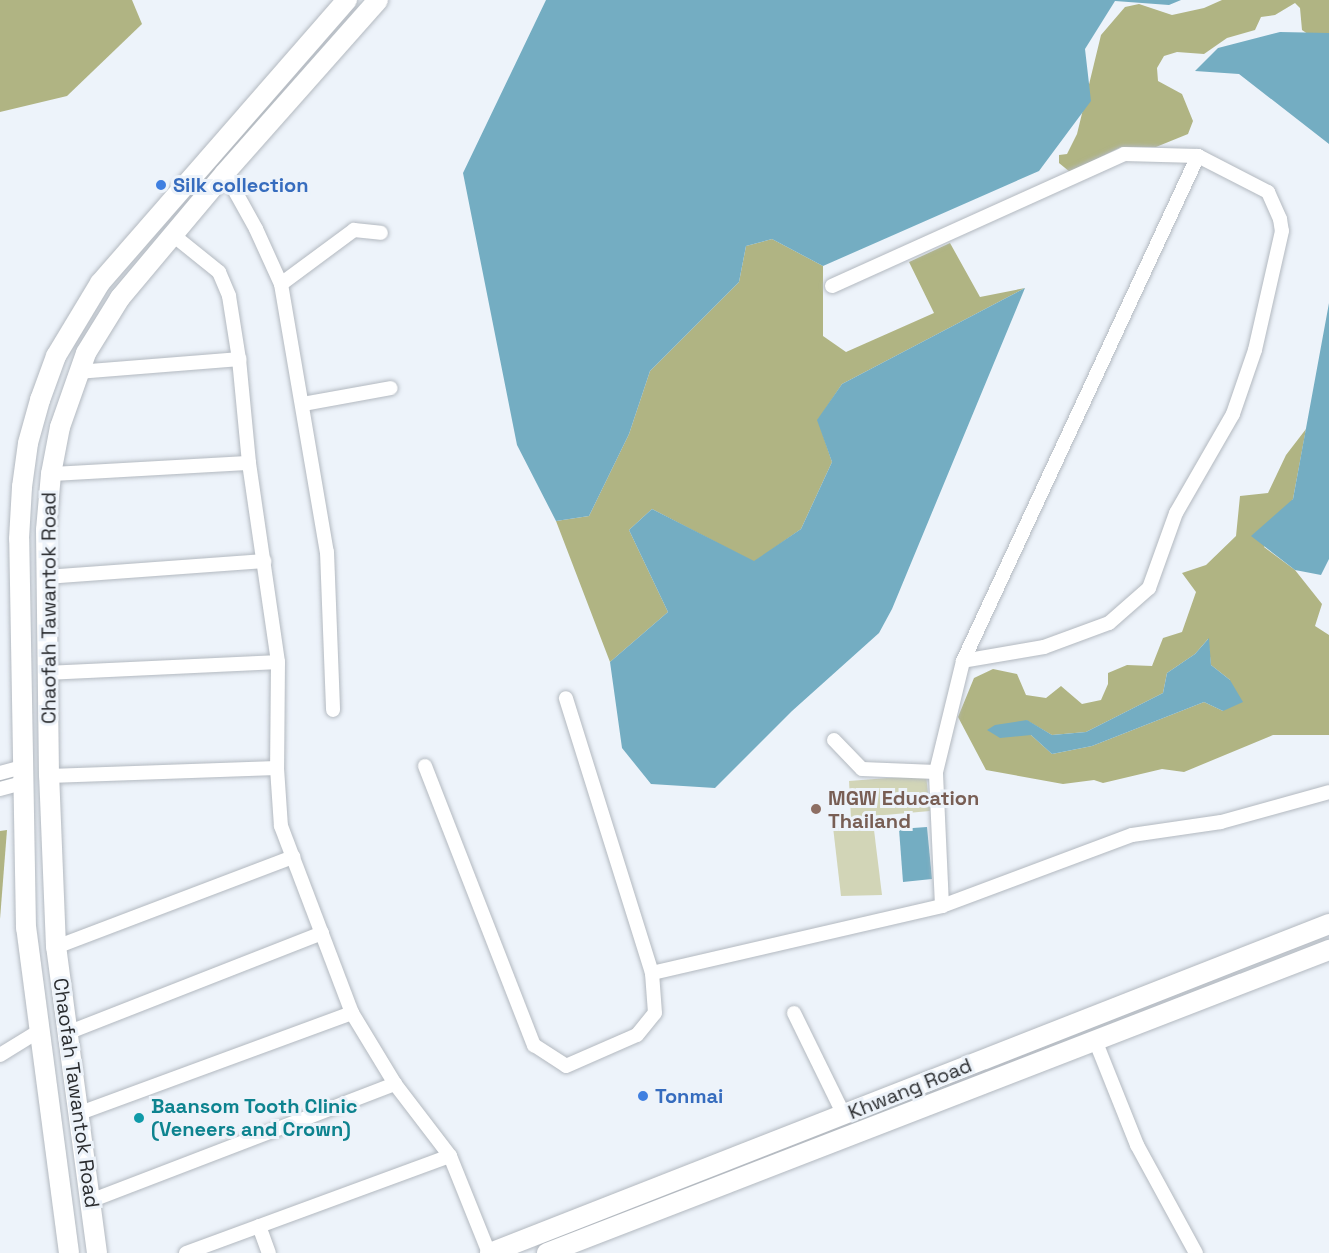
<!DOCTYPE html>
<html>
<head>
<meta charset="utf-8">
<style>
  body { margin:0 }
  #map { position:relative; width:1329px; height:1253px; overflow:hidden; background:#edf3fa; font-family:"Space Grotesk",sans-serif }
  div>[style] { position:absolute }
  .green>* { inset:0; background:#d2d5b7 }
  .forest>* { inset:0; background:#b0b483 }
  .water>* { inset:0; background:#74adc2 }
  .roads { filter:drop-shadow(0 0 2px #b3b9c0) drop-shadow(0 0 2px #b3b9c0) }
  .street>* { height:14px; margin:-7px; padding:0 7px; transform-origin:7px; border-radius:7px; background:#fff }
  .secondary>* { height:20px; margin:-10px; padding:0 10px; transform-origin:10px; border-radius:10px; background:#fff }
  .dots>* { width:16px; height:16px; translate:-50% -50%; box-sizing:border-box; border:3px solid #edf3fa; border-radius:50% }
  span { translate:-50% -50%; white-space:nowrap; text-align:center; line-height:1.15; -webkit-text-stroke:6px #edf3fa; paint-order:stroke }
  .shop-label { font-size:20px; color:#366cbe; font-weight:700 }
  .left { translate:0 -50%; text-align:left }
  .street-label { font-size:20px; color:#2a2c2f }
  .education-label { font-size:20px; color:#785e54; font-weight:700 }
  .culture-label { font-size:20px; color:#0d838f; font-weight:700 }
</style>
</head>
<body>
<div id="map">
  <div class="green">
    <div style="clip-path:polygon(926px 775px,930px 811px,851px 818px,849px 781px)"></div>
    <div style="clip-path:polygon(873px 822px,882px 895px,841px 896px,833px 827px)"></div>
  </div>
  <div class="forest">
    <div style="clip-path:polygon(0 0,132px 0,142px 24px,67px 96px,0 112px)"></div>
    <div style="clip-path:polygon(1222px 0,1329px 0,1329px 40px,1318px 41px,1302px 30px,1300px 8px,1295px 3px,1275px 15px,1261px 17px,1255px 30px,1227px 38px,1204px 54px,1177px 52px,1164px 56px,1157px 68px,1158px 81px,1182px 94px,1193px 121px,1188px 134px,1156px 147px,1121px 147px,1070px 172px,1059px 163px,1059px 155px,1067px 154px,1077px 134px,1101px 35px,1125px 7px,1139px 4px,1172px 15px,1204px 8px)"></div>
    <div style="clip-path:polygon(772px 239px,823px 266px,823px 336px,846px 352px,934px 313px,909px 262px,950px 243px,980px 297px,1025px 288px,842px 384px,818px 420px,832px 462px,801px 529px,754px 562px,652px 509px,629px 530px,668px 612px,610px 662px,556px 521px,589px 516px,629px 434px,650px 371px,739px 282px,746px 246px)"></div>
    <div style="clip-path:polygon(evenodd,1306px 429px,1293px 499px,1264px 547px,1295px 570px,1322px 604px,1315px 626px,1329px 635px,1329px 735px,1273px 735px,1184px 772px,1162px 769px,1103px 783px,1094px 780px,1063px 784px,986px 770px,958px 717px,974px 678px,993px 669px,1017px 674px,1026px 695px,1046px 698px,1061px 686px,1082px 704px,1101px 700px,1108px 684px,1108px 673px,1127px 665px,1152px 666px,1163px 638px,1182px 632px,1196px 592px,1182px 573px,1206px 565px,1236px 536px,1240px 496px,1268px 493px,1286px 455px,1306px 429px,1208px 639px,1211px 665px,1230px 680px,1223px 711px,1204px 702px,1092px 746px,1052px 754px,1031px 735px,1026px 720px,1052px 735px,1086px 732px,1163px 693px,1167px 673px,1195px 654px,1208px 639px)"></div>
    <div style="clip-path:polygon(7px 830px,0 919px,0 831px)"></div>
  </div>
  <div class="water">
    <div style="clip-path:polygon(546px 0,1181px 0,1169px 5px,1115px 1px,1085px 49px,1091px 101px,1039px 171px,823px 266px,772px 239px,746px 246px,739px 282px,650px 371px,629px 434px,589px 516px,556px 521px,517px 445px,463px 173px)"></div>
    <div style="clip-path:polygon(1280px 32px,1329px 33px,1329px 144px,1239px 74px,1195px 71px,1218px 48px)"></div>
    <div style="clip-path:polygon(1025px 288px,892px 609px,879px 633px,792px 711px,715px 788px,651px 784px,622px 748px,610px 662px,668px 612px,629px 530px,652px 509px,754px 561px,801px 529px,832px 462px,817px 420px,842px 384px)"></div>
    <div style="clip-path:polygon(1329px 303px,1329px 559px,1321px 575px,1295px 570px,1251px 536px,1293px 499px)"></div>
    <div style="clip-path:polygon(1209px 638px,1211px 665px,1230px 680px,1243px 702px,1223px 711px,1204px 702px,1092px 746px,1052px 754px,1031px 735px,1000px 738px,987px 730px,995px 725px,1027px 720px,1052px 735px,1086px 732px,1163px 693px,1167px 673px,1195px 654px)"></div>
    <div style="clip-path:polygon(927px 827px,932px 879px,903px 882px,899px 829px)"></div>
  </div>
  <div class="roads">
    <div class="street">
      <div style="left:225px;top:173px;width:64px;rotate:61deg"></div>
      <div style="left:256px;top:229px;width:60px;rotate:65.6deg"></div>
      <div style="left:281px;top:284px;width:272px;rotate:80.3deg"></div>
      <div style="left:327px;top:552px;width:158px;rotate:87.8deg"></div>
      <div style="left:173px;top:235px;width:59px;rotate:38.8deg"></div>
      <div style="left:219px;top:272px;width:26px;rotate:67deg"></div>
      <div style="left:229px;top:296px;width:64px;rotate:81deg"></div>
      <div style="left:239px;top:359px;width:104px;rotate:84.5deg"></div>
      <div style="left:249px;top:463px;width:201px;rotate:81.7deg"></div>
      <div style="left:278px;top:662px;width:106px;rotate:90.5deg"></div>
      <div style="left:277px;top:768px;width:58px;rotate:86.1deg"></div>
      <div style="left:281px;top:826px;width:200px;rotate:69.2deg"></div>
      <div style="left:352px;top:1013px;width:83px;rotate:58.8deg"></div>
      <div style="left:395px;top:1084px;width:91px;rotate:52.6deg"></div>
      <div style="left:450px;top:1156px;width:105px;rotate:68.1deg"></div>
      <div style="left:281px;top:284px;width:91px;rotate:-36.5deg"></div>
      <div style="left:354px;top:230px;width:27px;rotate:6deg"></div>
      <div style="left:832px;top:286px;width:320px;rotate:-24.3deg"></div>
      <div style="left:1124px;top:154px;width:74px;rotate:1.5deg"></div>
      <div style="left:1198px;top:156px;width:79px;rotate:27.2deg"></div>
      <div style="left:1268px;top:192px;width:30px;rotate:66deg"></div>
      <div style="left:1280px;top:219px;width:12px;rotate:81deg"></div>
      <div style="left:1282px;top:231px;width:122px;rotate:102.8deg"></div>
      <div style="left:1255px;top:350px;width:68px;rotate:109deg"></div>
      <div style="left:1233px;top:414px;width:114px;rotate:119.9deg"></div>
      <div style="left:1176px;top:513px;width:80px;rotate:109.8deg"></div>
      <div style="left:1149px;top:588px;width:53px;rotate:138.8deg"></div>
      <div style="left:1109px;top:623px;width:69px;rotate:159.7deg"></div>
      <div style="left:1044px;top:647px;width:82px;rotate:170.2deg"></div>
      <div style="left:78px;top:372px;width:162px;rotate:-4.6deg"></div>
      <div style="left:303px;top:404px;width:89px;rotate:-10.3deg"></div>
      <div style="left:51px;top:474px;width:198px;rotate:-3.2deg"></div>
      <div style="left:46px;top:577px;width:219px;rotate:-4.2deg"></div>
      <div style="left:47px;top:673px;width:231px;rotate:-2.7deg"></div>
      <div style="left:834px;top:740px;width:40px;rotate:46deg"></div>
      <div style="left:862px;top:769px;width:74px;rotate:2.3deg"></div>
      <div style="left:425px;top:766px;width:300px;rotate:68.7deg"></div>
      <div style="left:534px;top:1045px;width:38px;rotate:33deg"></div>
      <div style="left:566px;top:1066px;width:77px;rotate:-23.6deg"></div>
      <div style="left:637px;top:1035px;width:28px;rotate:-51deg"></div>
      <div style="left:655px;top:1013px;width:40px;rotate:-94.3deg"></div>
      <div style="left:652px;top:973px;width:288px;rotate:-107.4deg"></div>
      <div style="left:0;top:773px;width:23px;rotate:-15deg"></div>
      <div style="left:49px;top:776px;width:228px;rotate:-2deg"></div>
      <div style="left:0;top:789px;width:23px;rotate:-15deg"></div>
      <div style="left:942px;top:906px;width:134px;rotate:-92.6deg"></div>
      <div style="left:936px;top:772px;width:114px;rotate:-76.3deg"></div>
      <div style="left:963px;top:661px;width:557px;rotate:-65.05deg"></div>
      <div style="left:56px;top:947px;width:254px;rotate:-20.8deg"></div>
      <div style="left:652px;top:973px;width:298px;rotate:-13deg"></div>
      <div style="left:942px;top:906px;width:203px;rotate:-20.5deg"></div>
      <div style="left:1132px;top:835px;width:90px;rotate:-8.3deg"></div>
      <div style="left:1221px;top:822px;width:112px;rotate:-15.5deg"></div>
      <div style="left:794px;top:1013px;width:114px;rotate:63.9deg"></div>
      <div style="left:67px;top:1033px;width:274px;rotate:-21.4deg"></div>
      <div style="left:1095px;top:1040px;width:113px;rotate:68.2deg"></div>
      <div style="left:1137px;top:1145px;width:123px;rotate:61.4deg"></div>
      <div style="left:0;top:1055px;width:46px;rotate:-31.6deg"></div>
      <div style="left:80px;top:1113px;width:290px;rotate:-20.2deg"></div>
      <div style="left:90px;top:1201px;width:327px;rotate:-21deg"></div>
      <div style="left:259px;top:1226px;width:29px;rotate:70deg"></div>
      <div style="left:186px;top:1253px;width:281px;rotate:-20.2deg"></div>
    </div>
    <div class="secondary">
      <div style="left:69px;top:1253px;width:328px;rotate:-97.5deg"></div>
      <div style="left:26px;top:928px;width:389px;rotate:-91deg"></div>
      <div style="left:19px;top:539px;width:52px;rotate:-86.7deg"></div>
      <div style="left:22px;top:487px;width:44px;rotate:-82.2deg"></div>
      <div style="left:28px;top:443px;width:45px;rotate:-74.4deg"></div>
      <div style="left:40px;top:400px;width:47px;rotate:-70deg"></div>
      <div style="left:56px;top:356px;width:85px;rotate:-58.9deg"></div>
      <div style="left:100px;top:283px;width:376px;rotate:-48.9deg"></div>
      <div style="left:97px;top:1253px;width:309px;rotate:-97.6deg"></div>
      <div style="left:56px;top:947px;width:171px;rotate:-92.3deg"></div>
      <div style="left:49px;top:776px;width:246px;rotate:-90.7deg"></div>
      <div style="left:46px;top:530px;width:56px;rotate:-84.9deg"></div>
      <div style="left:51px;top:474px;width:48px;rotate:-79.2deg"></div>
      <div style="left:60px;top:427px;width:78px;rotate:-70.6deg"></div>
      <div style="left:86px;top:353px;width:65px;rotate:-58.3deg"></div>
      <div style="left:120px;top:298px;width:163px;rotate:-50deg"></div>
      <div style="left:225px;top:173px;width:231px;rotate:-48.5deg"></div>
      <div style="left:490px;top:1253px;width:901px;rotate:-21.41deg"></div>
      <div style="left:547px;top:1253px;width:839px;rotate:-21.18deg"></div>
    </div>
  </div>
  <div class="dots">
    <div style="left:161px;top:185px;background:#3f7fe0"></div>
    <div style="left:816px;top:809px;background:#8d6e63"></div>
    <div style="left:643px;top:1096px;background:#3f7fe0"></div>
    <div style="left:139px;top:1118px;background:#0f9aa8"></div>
  </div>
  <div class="shop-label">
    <span class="left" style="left:173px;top:185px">Silk collection</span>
    <span class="left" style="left:655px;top:1096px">Tonmai</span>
  </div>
  <div class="street-label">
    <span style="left:49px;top:608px;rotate:-90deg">Chaofah Tawantok Road</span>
    <span style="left:910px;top:1089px;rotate:-22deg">Khwang Road</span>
    <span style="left:76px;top:1093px;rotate:82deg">Chaofah Tawantok Road</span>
  </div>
  <div class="education-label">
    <span class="left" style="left:828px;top:810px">MGW Education<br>Thailand</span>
  </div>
  <div class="culture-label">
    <span class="left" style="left:151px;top:1118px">Baansom Tooth Clinic<br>(Veneers and Crown)</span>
  </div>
</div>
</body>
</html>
